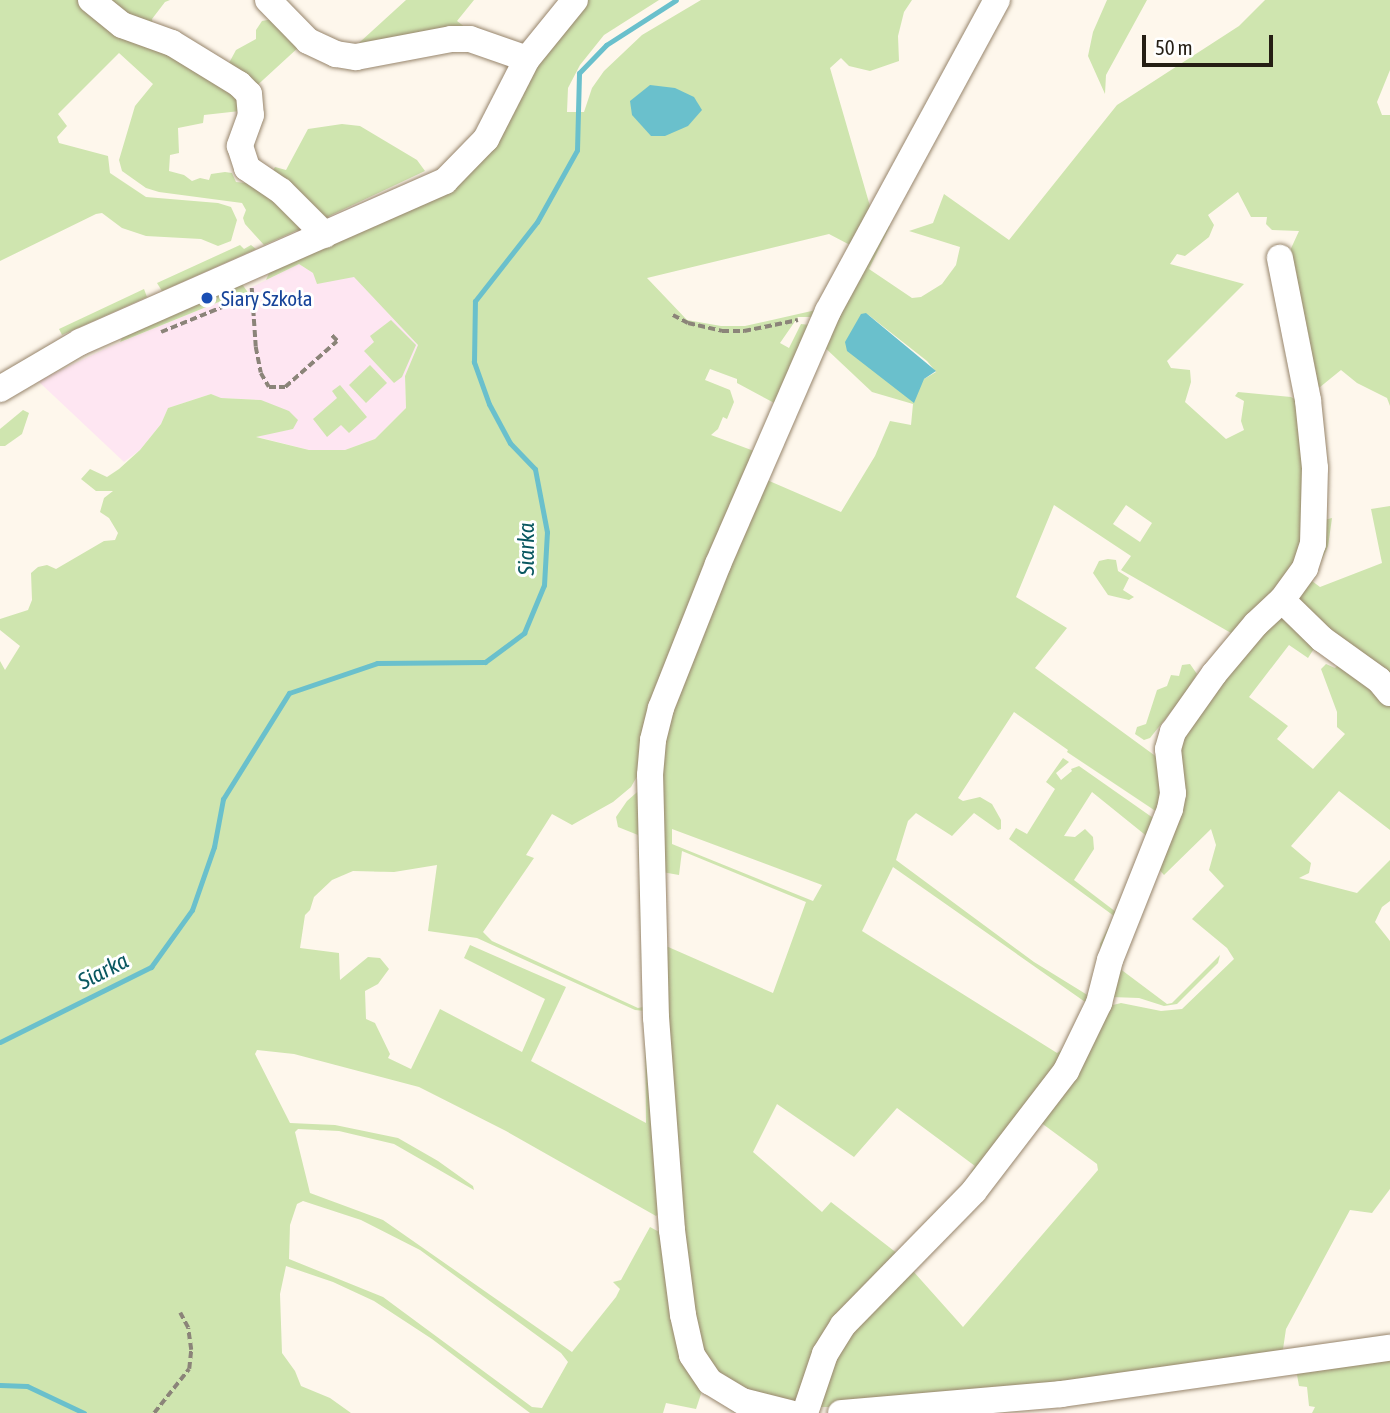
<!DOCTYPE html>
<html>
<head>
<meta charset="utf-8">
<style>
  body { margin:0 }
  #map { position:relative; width:1390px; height:1413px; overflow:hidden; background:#fef7ec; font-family:"Asap Condensed",sans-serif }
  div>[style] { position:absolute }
  .education>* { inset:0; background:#fee6f2 }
  .green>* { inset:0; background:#cfe5af }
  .water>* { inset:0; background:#6ac0cc }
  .stream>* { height:5px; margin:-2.5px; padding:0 2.5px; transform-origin:2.5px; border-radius:2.5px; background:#6ac0cc }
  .path>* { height:3.5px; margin-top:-1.75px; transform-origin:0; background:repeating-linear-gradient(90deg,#8b8479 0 7px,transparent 0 10.5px) }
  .roads { filter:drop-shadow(0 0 2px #97856c) drop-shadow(0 0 2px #97856c) }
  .minor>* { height:26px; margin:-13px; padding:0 13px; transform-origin:13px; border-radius:13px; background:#fff }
  .dots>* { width:19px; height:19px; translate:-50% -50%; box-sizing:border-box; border:4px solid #fff; border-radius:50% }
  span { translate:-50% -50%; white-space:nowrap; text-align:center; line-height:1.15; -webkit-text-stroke:6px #fff; paint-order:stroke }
  .transit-label { font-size:21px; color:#164399 }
  .left { translate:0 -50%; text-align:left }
  .water-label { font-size:23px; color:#095760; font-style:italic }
  .scale { position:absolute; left:1142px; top:35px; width:131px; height:32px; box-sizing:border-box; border:4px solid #251e14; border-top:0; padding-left:9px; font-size:21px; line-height:24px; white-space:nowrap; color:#251e14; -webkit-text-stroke:5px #fff; paint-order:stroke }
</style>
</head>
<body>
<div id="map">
  <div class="education">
    <div style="clip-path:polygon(299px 264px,313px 273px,354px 276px,418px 345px,405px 376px,406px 408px,375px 439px,345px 450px,309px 450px,254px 436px,293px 429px,261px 400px,220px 398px,211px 394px,168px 408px,161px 424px,140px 450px,124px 462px,38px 381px,109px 347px,231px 297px,250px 297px,248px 289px)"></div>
  </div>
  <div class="green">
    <div style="clip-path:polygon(0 0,82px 0,198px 65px,249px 110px,204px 115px,203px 123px,178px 128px,179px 153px,170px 155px,169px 171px,184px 175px,192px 181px,200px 178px,209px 180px,211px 174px,225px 172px,232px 173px,236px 182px,267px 185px,307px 226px,264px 245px,245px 224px,243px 218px,246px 210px,242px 203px,159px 192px,146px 188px,122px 171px,119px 160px,135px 106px,153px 84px,119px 53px,58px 114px,67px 126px,57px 137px,59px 143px,108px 156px,110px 173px,146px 197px,218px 203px,231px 207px,237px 220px,231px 241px,218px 246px,201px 239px,146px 236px,122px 228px,102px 213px,96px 214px,0 261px,0 270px)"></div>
    <div style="clip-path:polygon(96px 0,170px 0,165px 2px,152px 19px,153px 26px)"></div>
    <div style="clip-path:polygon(406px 0,474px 0,457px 21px,470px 31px,349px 52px)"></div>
    <div style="clip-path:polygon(evenodd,585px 0,659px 0,604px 35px,580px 65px,568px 88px,567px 112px,584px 112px,592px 88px,604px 71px,642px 35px,701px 0,912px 0,904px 12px,898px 36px,899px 61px,870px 71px,849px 66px,841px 58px,830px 68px,872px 213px,816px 317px,798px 317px,780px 343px,789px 348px,801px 324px,810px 325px,778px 405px,737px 383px,737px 379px,710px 369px,705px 380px,730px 390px,734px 402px,727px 419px,723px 417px,718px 429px,711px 435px,754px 451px,771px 410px,776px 412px,639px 773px,631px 787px,613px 802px,572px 825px,552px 814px,526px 855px,534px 858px,483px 932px,492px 941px,638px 1008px,643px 1007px,638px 835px,618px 827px,616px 817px,627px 801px,644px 786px,645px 1011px,635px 1010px,477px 938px,428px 931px,437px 865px,394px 872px,353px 871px,332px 880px,314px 897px,310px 910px,305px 915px,300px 948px,339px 953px,340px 980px,368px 957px,380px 958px,389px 969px,378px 984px,365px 991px,366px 1019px,375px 1023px,390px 1054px,388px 1058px,411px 1069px,440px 1009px,522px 1052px,545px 999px,464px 958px,470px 945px,566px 987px,531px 1061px,646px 1123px,645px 1022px,665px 1208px,656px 1216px,506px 1131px,419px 1087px,294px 1054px,257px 1050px,255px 1054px,290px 1123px,335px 1125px,398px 1138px,438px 1161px,473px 1186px,474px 1190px,394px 1144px,339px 1131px,298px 1129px,295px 1132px,310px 1193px,383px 1220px,572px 1352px,616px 1297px,620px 1289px,613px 1282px,621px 1280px,650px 1227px,663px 1234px,701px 1394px,696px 1409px,666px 1403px,663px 1413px,530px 1413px,432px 1339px,374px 1301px,333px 1282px,286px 1266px,280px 1294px,282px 1353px,295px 1371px,301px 1386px,330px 1398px,351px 1413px,0 1413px,0 661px,5px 670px,20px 646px,0 630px,0 619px,28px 610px,32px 600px,31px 573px,38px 567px,47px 565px,56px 569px,104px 541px,115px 540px,118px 533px,109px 518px,100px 512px,104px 498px,113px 491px,96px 491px,81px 479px,90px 469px,107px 477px,119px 469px,140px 450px,161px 424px,168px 408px,211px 394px,221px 398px,261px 400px,289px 411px,298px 420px,293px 429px,256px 437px,309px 450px,345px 450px,375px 439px,406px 408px,405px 376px,418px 345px,354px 277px,317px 284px,313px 273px,299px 264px,266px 280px,273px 264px,447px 184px,585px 0,829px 234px,850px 245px,816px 310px,745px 326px,721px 326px,687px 320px,647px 278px,829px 234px,585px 0,303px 1201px,361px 1220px,420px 1250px,561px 1353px,568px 1362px,542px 1408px,532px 1407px,383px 1297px,289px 1259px,290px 1225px,297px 1204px,303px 1201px)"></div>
    <div style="clip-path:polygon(1107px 0,1147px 0,1106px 75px,1105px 94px,1088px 56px,1093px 32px)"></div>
    <div style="clip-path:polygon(evenodd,1265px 0,1390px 0,1390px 70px,1377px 102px,1382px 115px,1390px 115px,1390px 406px,1387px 398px,1357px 383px,1341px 370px,1309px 396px,1288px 255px,1299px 231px,1272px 230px,1266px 224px,1267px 217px,1251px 217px,1238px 192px,1208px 215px,1214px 225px,1209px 237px,1185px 256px,1177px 254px,1170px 264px,1244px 284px,1167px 361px,1171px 368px,1190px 370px,1191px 382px,1185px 402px,1226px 439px,1244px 430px,1241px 421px,1244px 401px,1235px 396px,1238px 392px,1291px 397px,1303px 404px,1309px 543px,1238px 637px,1121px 570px,1131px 556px,1054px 505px,1016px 597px,1067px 628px,1035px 668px,1165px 763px,1163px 816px,1067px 752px,1068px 750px,1014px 712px,958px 798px,963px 801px,980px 797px,992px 804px,1001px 820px,1001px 829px,998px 830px,974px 813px,952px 836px,916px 813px,908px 821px,896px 860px,1034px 962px,1089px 996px,1101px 952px,1100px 944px,1114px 916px,1009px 839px,1016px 828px,1027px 834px,1055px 789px,1046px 782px,1063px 758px,1069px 762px,1056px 773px,1061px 780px,1072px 771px,1071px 769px,1079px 766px,1156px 820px,1149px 838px,1092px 792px,1064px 836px,1075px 837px,1085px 829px,1093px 837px,1094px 849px,1074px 880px,1116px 912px,1087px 1017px,979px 1176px,971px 1172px,975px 1166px,897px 1108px,854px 1157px,777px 1104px,753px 1152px,822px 1212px,831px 1202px,898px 1254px,803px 1393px,792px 1405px,725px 1382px,694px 1338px,663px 1022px,666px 946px,773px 993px,806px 902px,682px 851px,679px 875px,662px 872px,660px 734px,767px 480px,841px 512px,875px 456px,890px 421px,911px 425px,913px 404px,872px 392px,821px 344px,883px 221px,890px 226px,869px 269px,912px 298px,921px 297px,942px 284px,956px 265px,960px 247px,909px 231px,933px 223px,944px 194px,1009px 240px,1117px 105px,1239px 26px,1265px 0,866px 313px,927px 361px,936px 372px,924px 379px,866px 313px,1265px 0,1126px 505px,1152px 523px,1140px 542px,1113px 524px,1126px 505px,1265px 0,672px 829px,822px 885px,813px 901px,672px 844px,672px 829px,1265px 0,893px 867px,1088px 1004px,1066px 1047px,1057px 1053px,862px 931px,893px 867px)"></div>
    <div style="clip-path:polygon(273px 19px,300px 46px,251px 91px,229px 63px,236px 50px,256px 39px,256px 30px,262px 21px)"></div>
    <div style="clip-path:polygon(342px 124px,360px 126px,417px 160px,425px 171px,321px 220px,269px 177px,275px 167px,286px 170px,308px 129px)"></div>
    <div style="clip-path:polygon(240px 245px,244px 249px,251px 245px,256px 249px,162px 291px,157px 283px)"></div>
    <div style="clip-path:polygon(242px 284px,251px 297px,231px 297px,120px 342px,123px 336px)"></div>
    <div style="clip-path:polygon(144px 289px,147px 297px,62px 335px,59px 329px)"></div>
    <div style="clip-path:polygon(391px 320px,416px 345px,402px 377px,394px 383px,364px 351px,374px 342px,370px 336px)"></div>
    <div style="clip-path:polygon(370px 365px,387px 383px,366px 403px,349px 385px)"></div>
    <div style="clip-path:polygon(340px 385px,367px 417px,349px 433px,341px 425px,327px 437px,313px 419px,337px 398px,332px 391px)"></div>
    <div style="clip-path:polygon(23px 410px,29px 413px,22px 434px,5px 446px,0 446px,0 429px)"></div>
    <div style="clip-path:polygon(1390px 506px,1390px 687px,1293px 601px,1324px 520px,1332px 518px,1328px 546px,1312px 581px,1320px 587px,1382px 563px,1371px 509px)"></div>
    <div style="clip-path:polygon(1108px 559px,1116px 560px,1118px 571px,1129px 578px,1123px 590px,1134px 597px,1129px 600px,1108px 595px,1093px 573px,1099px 561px)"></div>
    <div style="clip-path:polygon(evenodd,1275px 609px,1317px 644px,1308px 658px,1289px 645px,1249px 697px,1288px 726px,1277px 739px,1313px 769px,1345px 734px,1337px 727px,1337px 712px,1321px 669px,1326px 664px,1335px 668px,1340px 663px,1390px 699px,1390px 830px,1339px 791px,1291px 846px,1311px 863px,1309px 873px,1299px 878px,1357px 893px,1390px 860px,1390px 901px,1382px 907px,1375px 922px,1390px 941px,1390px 1189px,1372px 1213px,1350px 1210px,1286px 1329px,1282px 1356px,853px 1407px,819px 1407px,819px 1376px,1109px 1006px,1121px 1003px,1161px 1011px,1182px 1009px,1234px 959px,1227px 948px,1192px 919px,1224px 886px,1209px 870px,1216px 845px,1211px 829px,1164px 875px,1154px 864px,1172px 749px,1275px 609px,1040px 1122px,1097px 1164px,1098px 1170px,963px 1327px,913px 1271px,1040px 1122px)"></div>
    <div style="clip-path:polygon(1190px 664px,1197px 674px,1182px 698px,1150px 738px,1144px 740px,1135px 734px,1137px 727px,1146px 724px,1157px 690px,1167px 686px,1171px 675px,1179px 676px,1182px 665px)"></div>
    <div style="clip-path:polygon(1220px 955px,1218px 963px,1177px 1004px,1164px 1006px,1139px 998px,1111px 997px,1115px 965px,1167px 1004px,1172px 1003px)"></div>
    <div style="clip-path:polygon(1390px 1354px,1390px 1413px,1312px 1413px,1315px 1407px,1309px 1406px,1307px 1387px,1299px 1386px,1296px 1369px)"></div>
  </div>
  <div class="water">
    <div style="clip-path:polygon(650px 85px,675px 88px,694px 97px,702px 110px,688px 126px,665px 136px,651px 136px,632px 115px,630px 101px)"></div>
    <div style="clip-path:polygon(866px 313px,936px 371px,924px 379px,914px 403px,847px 351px,845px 342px,861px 314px)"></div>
  </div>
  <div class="stream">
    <div style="left:0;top:1042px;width:169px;rotate:-26.4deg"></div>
    <div style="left:151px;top:967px;width:70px;rotate:-54.3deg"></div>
    <div style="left:192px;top:910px;width:67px;rotate:-70.8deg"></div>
    <div style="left:214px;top:847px;width:49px;rotate:-79.4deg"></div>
    <div style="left:223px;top:799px;width:125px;rotate:-58.1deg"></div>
    <div style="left:289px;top:693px;width:93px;rotate:-18.8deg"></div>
    <div style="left:377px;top:663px;width:108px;rotate:-0.5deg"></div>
    <div style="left:485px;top:662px;width:49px;rotate:-36.6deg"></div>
    <div style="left:524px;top:633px;width:52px;rotate:-67.4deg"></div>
    <div style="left:544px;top:585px;width:53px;rotate:-86.8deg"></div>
    <div style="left:547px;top:532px;width:64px;rotate:-100.8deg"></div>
    <div style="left:535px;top:469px;width:36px;rotate:-134deg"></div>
    <div style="left:510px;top:443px;width:44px;rotate:-118.3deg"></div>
    <div style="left:489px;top:404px;width:45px;rotate:-109.7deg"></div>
    <div style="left:474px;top:362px;width:61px;rotate:-89.1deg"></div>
    <div style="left:475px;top:301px;width:100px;rotate:-51.9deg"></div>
    <div style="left:537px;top:222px;width:82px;rotate:-60.9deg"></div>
    <div style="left:577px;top:150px;width:77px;rotate:-88.5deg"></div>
    <div style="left:579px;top:73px;width:39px;rotate:-46deg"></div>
    <div style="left:606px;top:45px;width:83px;rotate:-32.7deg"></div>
    <div style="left:0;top:1385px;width:27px;rotate:2deg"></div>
    <div style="left:27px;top:1386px;width:63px;rotate:25.3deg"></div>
  </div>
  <div class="path">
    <div style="left:252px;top:288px;width:59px;rotate:86.1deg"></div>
    <div style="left:256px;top:347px;width:26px;rotate:79deg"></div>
    <div style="left:261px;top:373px;width:16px;rotate:60deg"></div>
    <div style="left:269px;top:387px;width:16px"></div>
    <div style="left:285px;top:387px;width:69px;rotate:-41.5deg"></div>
    <div style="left:337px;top:341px;width:8px;rotate:-135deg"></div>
    <div style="left:673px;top:315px;width:17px;rotate:28deg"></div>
    <div style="left:688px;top:323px;width:35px;rotate:13deg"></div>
    <div style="left:722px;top:331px;width:22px"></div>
    <div style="left:744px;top:331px;width:55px;rotate:-11.5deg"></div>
    <div style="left:161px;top:332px;width:77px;rotate:-22.2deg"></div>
    <div style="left:232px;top:303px;width:21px;rotate:-3deg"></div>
    <div style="left:154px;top:1413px;width:56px;rotate:-51.5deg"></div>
    <div style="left:189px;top:1369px;width:19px;rotate:-84deg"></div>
    <div style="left:191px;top:1350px;width:22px;rotate:-98deg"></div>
    <div style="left:188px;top:1328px;width:17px;rotate:-118deg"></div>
  </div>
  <div class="roads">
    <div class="minor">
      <div style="left:91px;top:0;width:40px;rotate:39deg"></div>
      <div style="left:122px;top:25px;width:53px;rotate:19.8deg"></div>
      <div style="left:172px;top:43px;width:79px;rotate:31.5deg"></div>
      <div style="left:239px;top:84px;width:14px;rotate:45deg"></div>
      <div style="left:249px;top:94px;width:21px;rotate:85deg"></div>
      <div style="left:251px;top:115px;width:33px;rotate:110deg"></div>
      <div style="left:240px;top:146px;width:23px;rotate:72deg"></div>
      <div style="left:247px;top:168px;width:41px;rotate:34.1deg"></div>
      <div style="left:281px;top:191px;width:62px;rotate:45deg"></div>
      <div style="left:268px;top:0;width:57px;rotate:45.7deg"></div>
      <div style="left:308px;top:41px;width:31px;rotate:25deg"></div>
      <div style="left:336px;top:54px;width:20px;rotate:9deg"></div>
      <div style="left:356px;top:57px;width:97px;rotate:-10.7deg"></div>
      <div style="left:451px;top:39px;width:19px"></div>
      <div style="left:470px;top:39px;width:60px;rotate:19.3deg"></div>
      <div style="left:0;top:389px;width:93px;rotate:-30.4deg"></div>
      <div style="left:80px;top:342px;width:399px;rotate:-23.8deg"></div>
      <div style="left:445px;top:181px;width:59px;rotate:-45.7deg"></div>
      <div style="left:486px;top:139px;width:90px;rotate:-62.9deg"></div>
      <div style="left:527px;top:59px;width:76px;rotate:-50.9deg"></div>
      <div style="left:1282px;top:600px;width:56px;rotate:44.3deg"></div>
      <div style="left:1322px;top:639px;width:70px;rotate:35.7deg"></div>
      <div style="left:1379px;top:680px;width:17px;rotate:50deg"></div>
      <div style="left:790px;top:1413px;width:49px;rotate:-166deg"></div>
      <div style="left:742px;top:1401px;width:37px;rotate:-149deg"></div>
      <div style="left:710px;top:1382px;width:32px;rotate:-124deg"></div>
      <div style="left:692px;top:1355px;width:41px;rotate:-102.7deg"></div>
      <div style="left:683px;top:1315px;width:86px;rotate:-97.4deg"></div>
      <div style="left:672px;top:1230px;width:213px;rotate:-94.3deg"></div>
      <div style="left:656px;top:1018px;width:243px;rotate:-91.4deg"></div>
      <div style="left:650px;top:775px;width:35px;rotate:-85deg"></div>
      <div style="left:653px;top:740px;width:33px;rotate:-76deg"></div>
      <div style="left:661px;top:708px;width:155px;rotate:-68.4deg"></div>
      <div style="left:718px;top:564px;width:276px;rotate:-66.5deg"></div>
      <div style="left:828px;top:311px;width:354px;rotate:-61.5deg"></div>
      <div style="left:805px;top:1413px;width:62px;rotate:-71.3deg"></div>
      <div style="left:825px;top:1354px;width:34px;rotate:-58deg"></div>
      <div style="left:843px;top:1325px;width:187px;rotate:-45.6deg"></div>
      <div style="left:974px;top:1191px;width:151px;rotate:-52.5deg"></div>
      <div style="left:1066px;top:1071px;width:76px;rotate:-64.1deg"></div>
      <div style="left:1099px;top:1003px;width:44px;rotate:-75.7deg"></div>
      <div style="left:1110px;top:960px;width:162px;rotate:-68.3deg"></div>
      <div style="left:1170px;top:809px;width:16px;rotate:-79deg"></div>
      <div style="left:1173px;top:793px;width:44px;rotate:-96.5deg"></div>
      <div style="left:1168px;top:749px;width:18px;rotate:-74deg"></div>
      <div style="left:1173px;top:732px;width:71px;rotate:-54.7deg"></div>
      <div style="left:1214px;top:674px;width:65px;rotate:-50deg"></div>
      <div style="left:1256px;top:624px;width:35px;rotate:-43deg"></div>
      <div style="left:1282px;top:600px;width:39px;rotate:-54deg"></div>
      <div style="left:1305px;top:568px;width:25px;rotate:-72deg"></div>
      <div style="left:1313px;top:544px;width:76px;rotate:-88.5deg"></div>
      <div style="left:1315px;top:468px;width:68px;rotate:-95.9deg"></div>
      <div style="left:1308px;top:400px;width:145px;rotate:-101.2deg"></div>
      <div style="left:841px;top:1413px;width:221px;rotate:-4.9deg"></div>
      <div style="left:1061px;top:1394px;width:332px;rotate:-8deg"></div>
    </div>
  </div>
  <div class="dots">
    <div style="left:207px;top:298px;background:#1a4fb4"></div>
  </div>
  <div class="transit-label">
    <span class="left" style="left:221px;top:298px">Siary Szkoła</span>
  </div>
  <div class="water-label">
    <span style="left:526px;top:549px;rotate:-90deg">Siarka</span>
    <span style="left:103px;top:971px;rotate:-27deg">Siarka</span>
  </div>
  <div class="scale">50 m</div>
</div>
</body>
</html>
